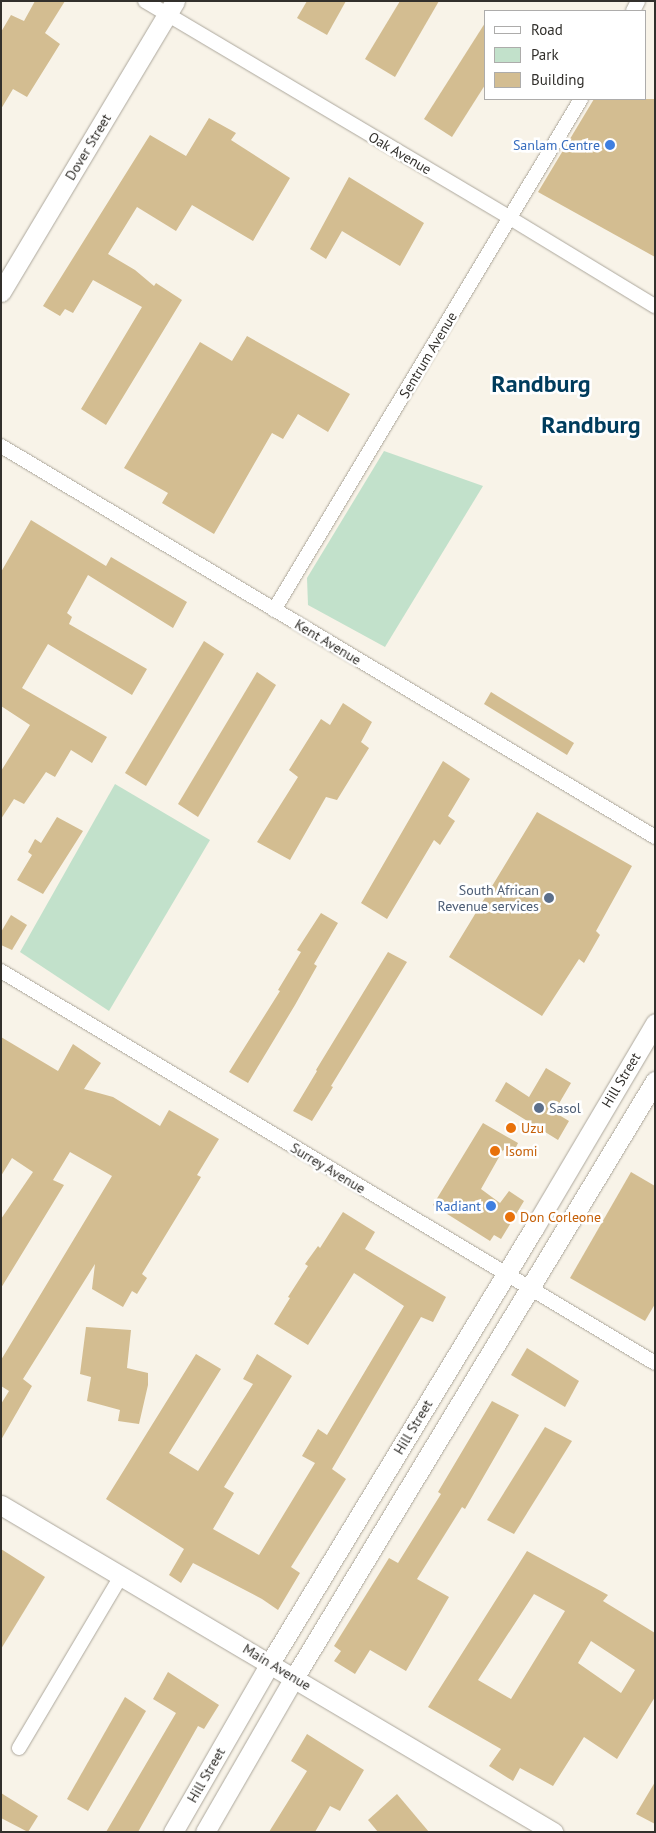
<!DOCTYPE html>
<html>
<head>
<meta charset="utf-8">
<style>
  body { margin:0 }
  #map { position:relative; width:656px; height:1833px; overflow:hidden; background:#f8f3e8; font-family:"PT Sans",sans-serif }
  div>[style] { position:absolute }
  .green>* { inset:0; background:#c2e1cb }
  .building>* { inset:0; background:#d3bd91 }
  .roads { filter:drop-shadow(0 0 1px #aca79c) drop-shadow(0 0 1px #aca79c) }
  .street>* { height:14px; margin:-7px; padding:0 7px; transform-origin:7px; border-radius:7px; background:#fff }
  .secondary>* { height:19px; margin:-9.5px; padding:0 9.5px; transform-origin:9.5px; border-radius:9.5px; background:#fff }
  .dots>* { width:14px; height:14px; translate:-50% -50%; box-sizing:border-box; border:2px solid #fff; border-radius:50% }
  span { translate:-50% -50%; white-space:nowrap; text-align:center; line-height:1.15; -webkit-text-stroke:5px #fff; paint-order:stroke }
  .shop-label { font-size:14px; color:#366cbe }
  .right { translate:-100% -50%; text-align:right }
  .street-label { font-size:14px; color:#32302c }
  .service-label { font-size:14px; color:#4e5e75 }
  .left { translate:0 -50%; text-align:left }
  .food-label { font-size:14px; color:#c56008 }
  .town-label { font-size:24px; color:#003c5d; font-weight:700 }
  .frame { position:absolute; inset:0; border:2px solid #32302c; pointer-events:none }
  .legend { position:absolute; left:484px; top:10px; width:162px; height:90px; box-sizing:border-box; background:#fff; border:1px solid #adacab; margin:0; padding:6px 9px; list-style:none; font-size:15px; color:#32302c }
  .legend li { display:flex; align-items:center; gap:10px; height:25px }
  .legend b { width:25px; border:1px solid #adacab }
</style>
</head>
<body>
<div id="map">
  <div class="green">
    <div style="clip-path:polygon(384px 451px,483px 486px,385px 647px,308px 605px,307px 578px)"></div>
    <div style="clip-path:polygon(115px 784px,210px 840px,109px 1011px,20px 952px)"></div>
  </div>
  <div class="building">
    <div style="clip-path:polygon(35px 1px,65px 1px,45px 33px,60px 44px,27px 97px,13px 89px,1px 109px,1px 32px,11px 15px,24px 21px)"></div>
    <div style="clip-path:polygon(307px 1px,346px 1px,327px 35px,297px 18px)"></div>
    <div style="clip-path:polygon(400px 1px,439px 1px,395px 77px,365px 59px)"></div>
    <div style="clip-path:polygon(485px 23px,485px 85px,452px 137px,424px 119px)"></div>
    <div style="clip-path:polygon(594px 99px,655px 99px,655px 257px,538px 192px)"></div>
    <div style="clip-path:polygon(209px 118px,236px 133px,231px 140px,290px 178px,253px 241px,192px 205px,176px 231px,137px 207px,108px 254px,135px 270px,154px 286px,156px 283px,182px 300px,106px 425px,81px 409px,142px 307px,93px 280px,73px 313px,65px 309px,60px 316px,43px 306px,150px 135px,186px 156px)"></div>
    <div style="clip-path:polygon(349px 177px,424px 223px,400px 266px,342px 231px,326px 259px,310px 249px)"></div>
    <div style="clip-path:polygon(247px 336px,350px 394px,328px 432px,298px 414px,283px 439px,272px 433px,214px 534px,162px 503px,168px 493px,124px 468px,200px 342px,232px 361px)"></div>
    <div style="clip-path:polygon(31px 520px,106px 566px,111px 557px,187px 602px,173px 628px,88px 575px,67px 613px,72px 617px,69px 624px,147px 669px,132px 695px,48px 644px,22px 688px,107px 737px,92px 763px,71px 750px,55px 777px,46px 772px,24px 804px,14px 799px,1px 819px,1px 771px,30px 725px,1px 706px,1px 572px)"></div>
    <div style="clip-path:polygon(204px 641px,224px 654px,146px 786px,125px 773px)"></div>
    <div style="clip-path:polygon(257px 672px,276px 685px,198px 817px,178px 804px)"></div>
    <div style="clip-path:polygon(491px 692px,574px 743px,567px 755px,484px 704px)"></div>
    <div style="clip-path:polygon(343px 703px,372px 722px,361px 742px,369px 748px,337px 800px,326px 797px,290px 860px,257px 842px,298px 777px,289px 770px,321px 719px,330px 725px)"></div>
    <div style="clip-path:polygon(443px 761px,470px 779px,448px 816px,455px 821px,440px 845px,434px 840px,387px 919px,361px 903px)"></div>
    <div style="clip-path:polygon(537px 812px,632px 866px,596px 931px,600px 935px,584px 963px,579px 959px,542px 1016px,449px 957px)"></div>
    <div style="clip-path:polygon(57px 817px,83px 831px,43px 894px,17px 880px,32px 855px,28px 852px,35px 839px,41px 843px)"></div>
    <div style="clip-path:polygon(321px 913px,338px 923px,314px 964px,317px 966px,295px 1005px,248px 1083px,229px 1072px,280px 991px,278px 990px,301px 952px,297px 950px)"></div>
    <div style="clip-path:polygon(11px 915px,27px 925px,12px 950px,1px 945px,1px 932px)"></div>
    <div style="clip-path:polygon(388px 952px,407px 962px,331px 1086px,333px 1087px,312px 1121px,293px 1111px,317px 1071px,316px 1070px)"></div>
    <div style="clip-path:polygon(1px 1037px,58px 1071px,73px 1044px,101px 1063px,84px 1089px,113px 1097px,160px 1126px,169px 1110px,219px 1139px,197px 1175px,201px 1177px,142px 1274px,147px 1278px,137px 1294px,132px 1291px,123px 1307px,92px 1289px,95px 1264px,23px 1379px,32px 1386px,1px 1440px,1px 1404px,9px 1391px,1px 1386px,1px 1360px,112px 1176px,70px 1152px,53px 1180px,64px 1185px,1px 1288px,1px 1219px,33px 1172px,12px 1158px,1px 1176px)"></div>
    <div style="clip-path:polygon(546px 1068px,571px 1083px,554px 1112px,569px 1121px,558px 1140px,495px 1101px,506px 1082px,529px 1097px)"></div>
    <div style="clip-path:polygon(483px 1123px,518px 1143px,512px 1155px,503px 1150px,481px 1189px,500px 1203px,509px 1191px,524px 1201px,501px 1239px,494px 1235px,490px 1241px,433px 1205px)"></div>
    <div style="clip-path:polygon(631px 1172px,655px 1186px,655px 1304px,645px 1321px,570px 1278px)"></div>
    <div style="clip-path:polygon(343px 1212px,375px 1232px,365px 1249px,446px 1297px,433px 1322px,421px 1317px,332px 1469px,346px 1479px,291px 1567px,300px 1573px,278px 1610px,262px 1599px,193px 1563px,181px 1583px,169px 1575px,184px 1549px,106px 1499px,196px 1354px,221px 1369px,169px 1453px,198px 1471px,253px 1384px,243px 1379px,257px 1354px,292px 1376px,224px 1487px,234px 1493px,213px 1529px,259px 1555px,315px 1463px,302px 1456px,318px 1429px,327px 1435px,404px 1306px,354px 1273px,308px 1345px,274px 1324px,290px 1298px,288px 1297px,308px 1266px,305px 1264px,318px 1246px,320px 1248px)"></div>
    <div style="clip-path:polygon(86px 1327px,131px 1330px,127px 1368px,148px 1373px,148px 1385px,139px 1424px,118px 1421px,120px 1410px,87px 1401px,91px 1377px,80px 1374px)"></div>
    <div style="clip-path:polygon(527px 1348px,579px 1381px,565px 1407px,511px 1375px)"></div>
    <div style="clip-path:polygon(492px 1401px,519px 1415px,465px 1509px,462px 1507px,417px 1579px,449px 1597px,406px 1671px,370px 1650px,355px 1674px,334px 1661px,341px 1651px,334px 1646px,389px 1558px,398px 1563px,441px 1494px,438px 1492px)"></div>
    <div style="clip-path:polygon(545px 1427px,572px 1441px,514px 1534px,487px 1520px)"></div>
    <div style="clip-path:polygon(1px 1549px,45px 1577px,1px 1649px)"></div>
    <div style="clip-path:polygon(evenodd,527px 1551px,608px 1595px,603px 1601px,655px 1633px,655px 1697px,617px 1759px,584px 1737px,553px 1786px,520px 1768px,513px 1781px,489px 1766px,501px 1749px,428px 1707px,527px 1551px,534px 1594px,565px 1611px,511px 1699px,478px 1680px,534px 1594px,527px 1551px,591px 1641px,635px 1670px,621px 1693px,578px 1663px,591px 1641px)"></div>
    <div style="clip-path:polygon(168px 1672px,219px 1705px,204px 1729px,198px 1726px,138px 1832px,106px 1832px,176px 1713px,153px 1699px)"></div>
    <div style="clip-path:polygon(125px 1697px,146px 1711px,88px 1811px,67px 1799px)"></div>
    <div style="clip-path:polygon(307px 1734px,364px 1770px,340px 1811px,330px 1806px,315px 1832px,269px 1832px,307px 1771px,291px 1761px)"></div>
    <div style="clip-path:polygon(655px 1782px,655px 1824px,636px 1814px)"></div>
    <div style="clip-path:polygon(1px 1793px,38px 1816px,28px 1832px,1px 1818px)"></div>
    <div style="clip-path:polygon(397px 1794px,429px 1832px,378px 1832px,368px 1820px)"></div>
  </div>
  <div class="roads">
    <div class="street">
      <div style="left:145px;top:1px;width:425px;rotate:30.7deg"></div>
      <div style="left:510px;top:218px;width:170px;rotate:31.3deg"></div>
      <div style="left:633px;top:11px;width:11px;rotate:-63deg"></div>
      <div style="left:1px;top:446px;width:762px;rotate:30.87deg"></div>
      <div style="left:274px;top:610px;width:596px;rotate:-59deg"></div>
      <div style="left:1px;top:971px;width:762px;rotate:30.94deg"></div>
      <div style="left:19px;top:1748px;width:200px;rotate:-59.3deg"></div>
    </div>
    <div class="secondary">
      <div style="left:1px;top:292px;width:339px;rotate:-59.1deg"></div>
      <div style="left:1px;top:1505px;width:642px;rotate:30.64deg"></div>
      <div style="left:173px;top:1832px;width:195px;rotate:-60.1deg"></div>
      <div style="left:270px;top:1663px;width:509px;rotate:-58.75deg"></div>
      <div style="left:534px;top:1228px;width:238px;rotate:-59.4deg"></div>
      <div style="left:205px;top:1832px;width:178px;rotate:-60deg"></div>
      <div style="left:294px;top:1678px;width:698px;rotate:-58.84deg"></div>
    </div>
  </div>
  <div class="dots">
    <div style="left:610px;top:145px;background:#3f7fe0"></div>
    <div style="left:549px;top:898px;background:#5c6f8a"></div>
    <div style="left:539px;top:1108px;background:#5c6f8a"></div>
    <div style="left:511px;top:1128px;background:#e8710a"></div>
    <div style="left:495px;top:1151px;background:#e8710a"></div>
    <div style="left:491px;top:1206px;background:#3f7fe0"></div>
    <div style="left:510px;top:1217px;background:#e8710a"></div>
  </div>
  <div class="shop-label">
    <span class="right" style="left:600px;top:145px">Sanlam Centre</span>
    <span class="right" style="left:481px;top:1206px">Radiant</span>
  </div>
  <div class="street-label">
    <span style="left:88px;top:147px;rotate:-59deg">Dover Street</span>
    <span style="left:400px;top:153px;rotate:30deg">Oak Avenue</span>
    <span style="left:428px;top:355px;rotate:-59deg">Sentrum Avenue</span>
    <span style="left:328px;top:642px;rotate:31deg">Kent Avenue</span>
    <span style="left:621px;top:1080px;rotate:-59deg">Hill Street</span>
    <span style="left:328px;top:1168px;rotate:31deg">Surrey Avenue</span>
    <span style="left:413px;top:1427px;rotate:-59deg">Hill Street</span>
    <span style="left:277px;top:1667px;rotate:31deg">Main Avenue</span>
    <span style="left:206px;top:1775px;rotate:-60deg">Hill Street</span>
  </div>
  <div class="service-label">
    <span class="right" style="left:539px;top:898px">South African<br>Revenue services</span>
    <span class="left" style="left:549px;top:1108px">Sasol</span>
  </div>
  <div class="food-label">
    <span class="left" style="left:521px;top:1128px">Uzu</span>
    <span class="left" style="left:505px;top:1151px">Isomi</span>
    <span class="left" style="left:520px;top:1217px">Don Corleone</span>
  </div>
  <div class="town-label">
    <span style="left:541px;top:384px">Randburg</span>
    <span style="left:591px;top:425px">Randburg</span>
  </div>
  <div class="frame"></div>
  <ul class="legend">
  <li><b style="height:6px;background:#fff"></b>Road</li>
  <li><b style="height:14px;background:#c2e1cb"></b>Park</li>
  <li><b style="height:14px;background:#d3bd91"></b>Building</li>
  </ul>
</div>
</body>
</html>
